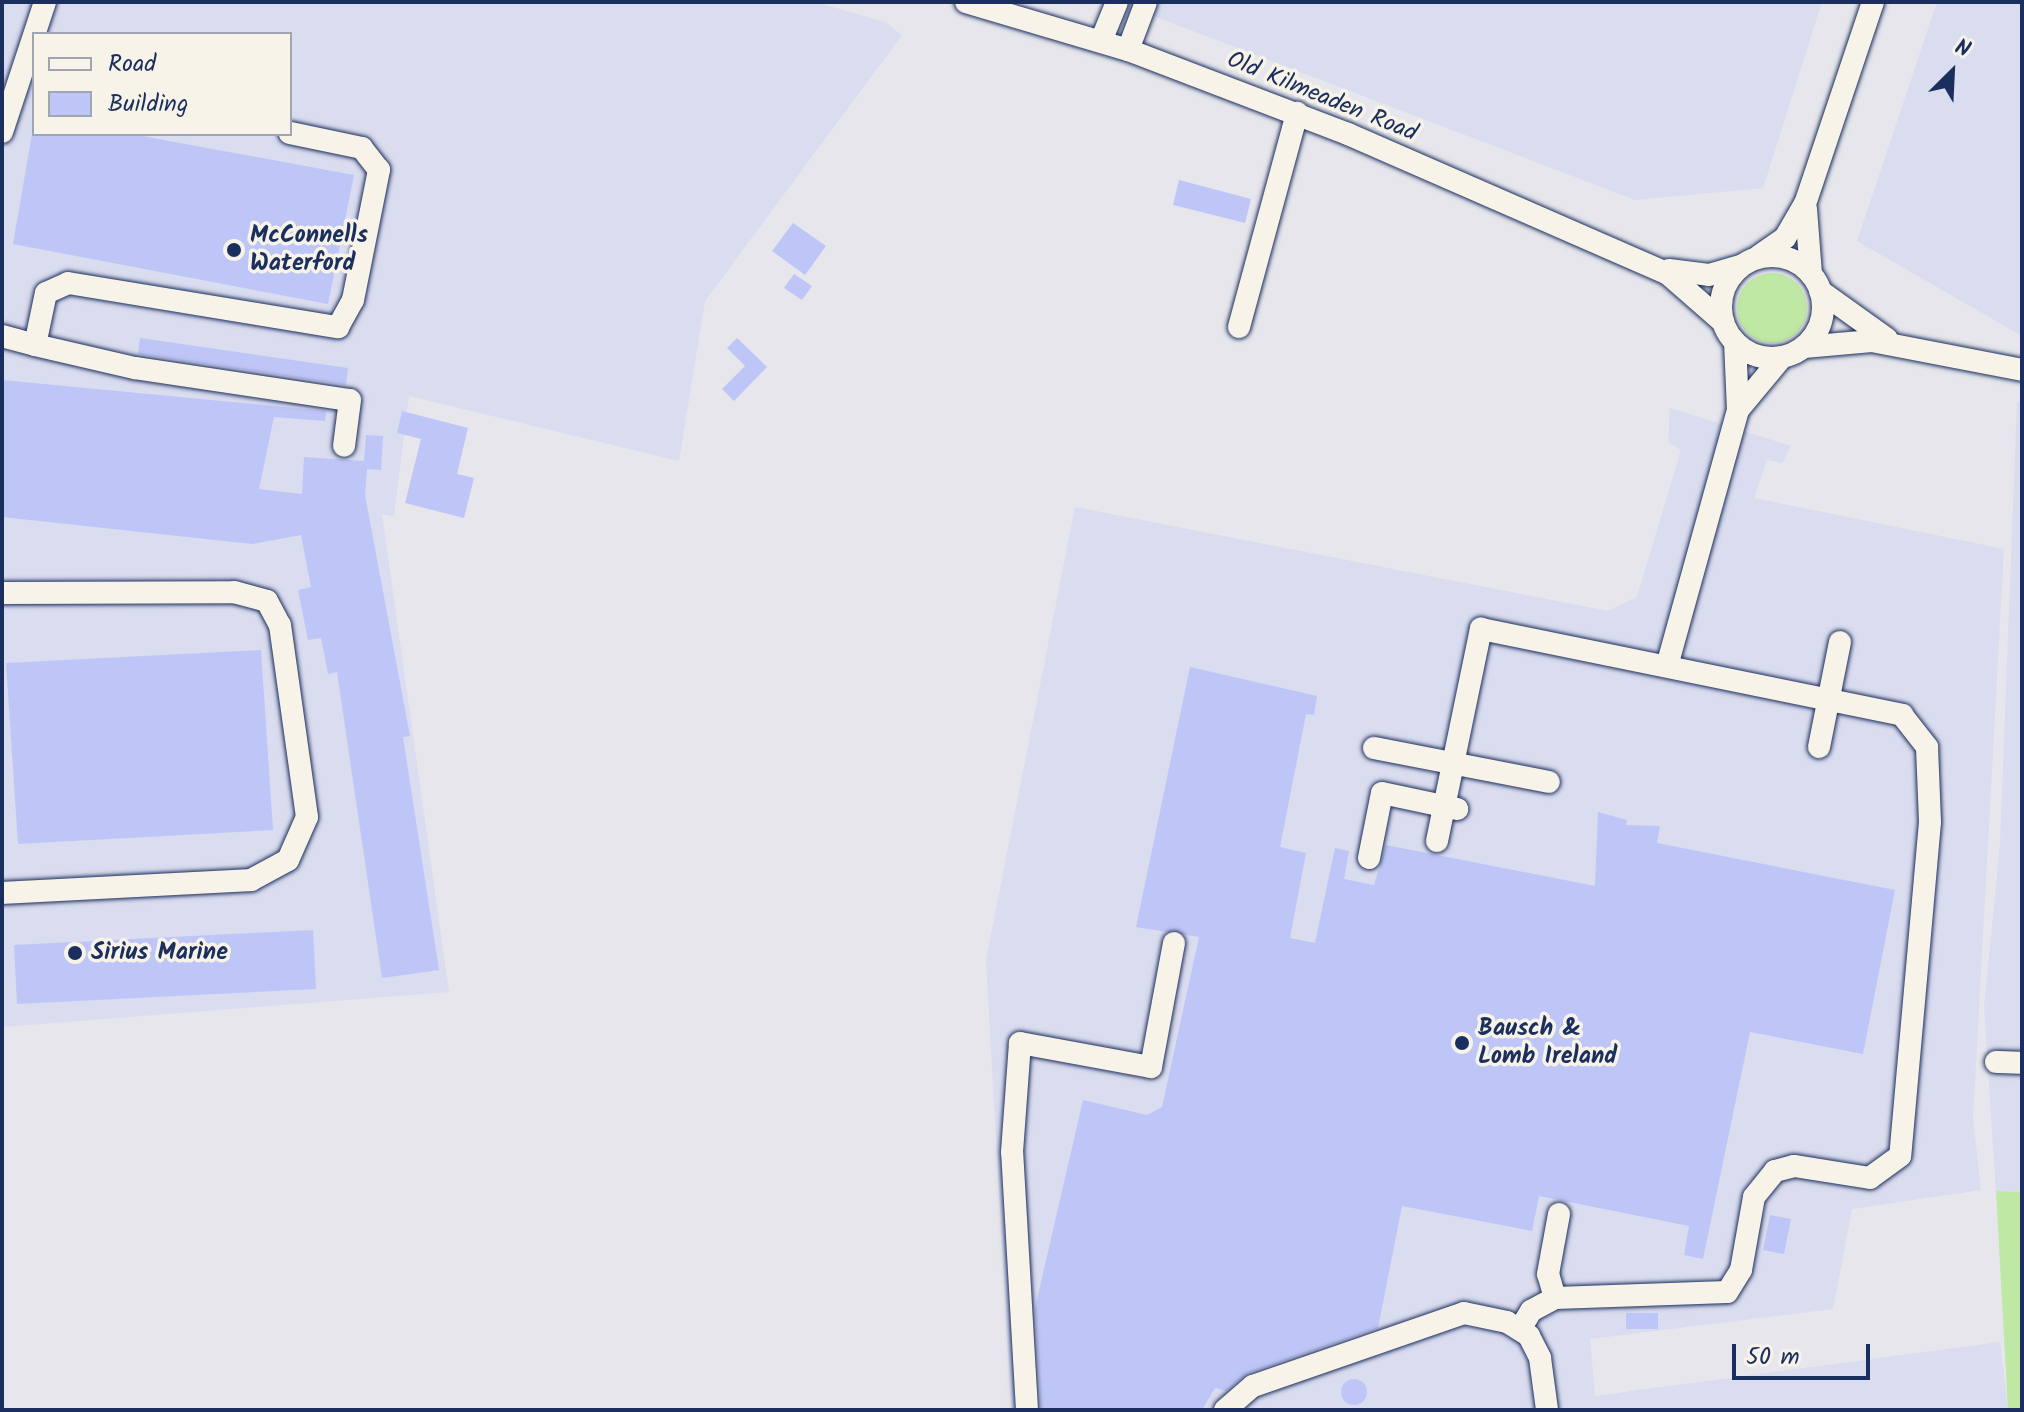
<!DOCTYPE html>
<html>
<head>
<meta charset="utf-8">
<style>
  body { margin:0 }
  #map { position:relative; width:2024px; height:1412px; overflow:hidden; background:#e6e6ec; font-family:Kalam,sans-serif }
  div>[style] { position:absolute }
  .built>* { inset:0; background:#dadcef }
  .green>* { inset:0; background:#bfe8a4 }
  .round { border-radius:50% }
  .building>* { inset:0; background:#bec6f7 }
  .roads { filter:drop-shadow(0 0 2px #1b2f5e) drop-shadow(0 0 2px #1b2f5e) }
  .minor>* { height:22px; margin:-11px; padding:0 11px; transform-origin:11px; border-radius:11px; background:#f7f3e8 }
  .minor>.ring { margin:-11px; padding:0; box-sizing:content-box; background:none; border:22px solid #f7f3e8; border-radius:50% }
  .dots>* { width:22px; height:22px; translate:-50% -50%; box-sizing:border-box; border:4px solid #f7f3e8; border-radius:50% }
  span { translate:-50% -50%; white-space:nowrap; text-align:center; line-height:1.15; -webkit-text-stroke:7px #f7f3e8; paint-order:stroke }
  .street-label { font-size:24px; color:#1b2f5e }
  .poi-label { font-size:24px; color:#1b2f5e; font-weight:700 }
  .left { translate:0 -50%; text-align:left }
  .frame { position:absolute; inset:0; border:4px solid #1b2f5e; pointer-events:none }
  .legend { position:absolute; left:32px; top:32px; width:260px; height:104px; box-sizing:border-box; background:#f7f3e8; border:2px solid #9fa5b1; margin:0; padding:10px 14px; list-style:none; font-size:24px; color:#1b2f5e }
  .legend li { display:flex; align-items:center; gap:16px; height:40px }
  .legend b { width:40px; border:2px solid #9fa5b1 }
  .north { position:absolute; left:1912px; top:32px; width:80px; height:80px; -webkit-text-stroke:6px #f7f3e8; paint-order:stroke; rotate:24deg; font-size:22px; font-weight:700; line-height:32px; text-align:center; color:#1b2f5e }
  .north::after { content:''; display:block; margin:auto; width:28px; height:36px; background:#1b2f5e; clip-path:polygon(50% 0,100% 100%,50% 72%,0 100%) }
  .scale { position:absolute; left:1732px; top:1344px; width:138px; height:36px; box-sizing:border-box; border:4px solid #1b2f5e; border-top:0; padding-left:10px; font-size:24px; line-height:28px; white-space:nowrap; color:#1b2f5e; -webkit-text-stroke:6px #f7f3e8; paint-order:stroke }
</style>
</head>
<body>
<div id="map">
  <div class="built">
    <div style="clip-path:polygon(evenodd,2px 2px,815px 2px,885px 22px,902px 35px,705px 301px,679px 461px,409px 396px,394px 516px,382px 514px,449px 992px,2px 1027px,2px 2px,34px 34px,290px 34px,290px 134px,34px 134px,34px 34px)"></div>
    <div style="clip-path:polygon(1117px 2px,1822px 2px,1763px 188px,1635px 200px)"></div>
    <div style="clip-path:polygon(1937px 2px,2022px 2px,2022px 336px,1857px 241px)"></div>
    <div style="clip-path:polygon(2017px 402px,2022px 402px,2022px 1192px,1996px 1191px,1984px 1007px,2000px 844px)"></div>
    <div style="clip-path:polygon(1670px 408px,1791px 446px,1782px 463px,1767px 460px,1754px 498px,2004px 549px,1973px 1118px,1981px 1190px,1852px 1209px,1833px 1309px,1590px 1339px,1595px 1396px,2000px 1342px,2008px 1410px,1011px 1410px,986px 960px,1075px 507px,1608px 611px,1637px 597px,1681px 450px,1668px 442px)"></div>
  </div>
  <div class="green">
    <div class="round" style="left:1737px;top:273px;width:70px;height:70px"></div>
    <div style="clip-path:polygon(1996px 1191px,2022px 1192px,2022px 1410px,2008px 1410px)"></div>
  </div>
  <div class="building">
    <div style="clip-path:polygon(32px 134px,131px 134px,354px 175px,328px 304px,13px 244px)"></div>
    <div style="clip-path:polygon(1179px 180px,1251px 199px,1245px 223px,1173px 205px)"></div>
    <div style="clip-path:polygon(793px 223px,826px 246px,805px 275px,772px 251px)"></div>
    <div style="clip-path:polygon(794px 274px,812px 286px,802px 300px,784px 288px)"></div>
    <div style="clip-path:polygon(140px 338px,348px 368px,346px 385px,138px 354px)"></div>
    <div style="clip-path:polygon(737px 338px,767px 367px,734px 401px,722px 389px,745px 366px,727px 348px)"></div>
    <div style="clip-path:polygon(2px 380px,326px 411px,325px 421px,274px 417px,259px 489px,302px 494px,304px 457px,364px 461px,366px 435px,383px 436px,381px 470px,367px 469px,365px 495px,410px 736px,403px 737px,439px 970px,382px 978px,337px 672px,328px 674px,321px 638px,308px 640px,298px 590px,311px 587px,301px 535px,252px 544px,2px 517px)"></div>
    <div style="clip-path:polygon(402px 411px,468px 428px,457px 474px,474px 478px,464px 518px,405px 503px,421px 439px,397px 433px)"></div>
    <div style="clip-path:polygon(261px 650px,273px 830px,18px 844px,6px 663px)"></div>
    <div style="clip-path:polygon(1190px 667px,1317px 696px,1314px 715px,1306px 714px,1280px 847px,1306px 853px,1290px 938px,1315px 943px,1335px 848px,1349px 851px,1344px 879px,1374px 885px,1386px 845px,1595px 886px,1598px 812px,1627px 820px,1626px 825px,1660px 826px,1657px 843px,1895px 890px,1863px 1054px,1750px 1032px,1703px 1259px,1684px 1255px,1689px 1226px,1539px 1196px,1532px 1231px,1402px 1206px,1378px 1328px,1248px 1373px,1226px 1391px,1215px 1388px,1202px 1410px,1041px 1410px,1035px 1308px,1083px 1100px,1147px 1115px,1162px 1107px,1199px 937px,1136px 927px)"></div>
    <div style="clip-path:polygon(313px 930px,316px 989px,17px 1004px,14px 945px)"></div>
    <div style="clip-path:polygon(1770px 1215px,1791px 1219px,1784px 1254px,1763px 1250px)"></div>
    <div style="clip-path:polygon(1626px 1313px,1658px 1313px,1658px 1329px,1626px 1329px)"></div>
    <div class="round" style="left:1341px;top:1379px;width:26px;height:26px"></div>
  </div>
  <div class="roads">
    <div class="minor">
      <div style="left:966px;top:2px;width:169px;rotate:16.5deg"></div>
      <div style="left:1128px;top:50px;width:235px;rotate:20.9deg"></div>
      <div style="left:1348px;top:134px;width:349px;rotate:23.6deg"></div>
      <div style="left:1668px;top:274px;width:73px;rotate:41.1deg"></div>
      <div style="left:1101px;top:41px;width:42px;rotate:-67.7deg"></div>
      <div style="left:1128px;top:50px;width:51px;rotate:-69.4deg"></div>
      <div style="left:2px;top:132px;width:137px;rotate:-71.7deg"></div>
      <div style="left:1806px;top:209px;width:65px;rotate:85.6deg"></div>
      <div style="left:1759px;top:256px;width:32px;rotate:-35deg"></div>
      <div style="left:1785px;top:238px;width:39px;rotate:-60deg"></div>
      <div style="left:1805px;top:204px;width:213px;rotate:-71.4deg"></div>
      <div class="ring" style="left:1721px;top:256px;width:80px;height:80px"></div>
      <div style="left:1669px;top:270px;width:40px;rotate:7.1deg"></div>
      <div style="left:1709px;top:275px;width:33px;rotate:-16deg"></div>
      <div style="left:1820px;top:291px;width:82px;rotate:35.6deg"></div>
      <div style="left:1239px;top:327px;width:222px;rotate:-74.8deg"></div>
      <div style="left:2px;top:336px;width:34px;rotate:15deg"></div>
      <div style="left:35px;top:345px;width:53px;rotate:-78.1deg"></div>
      <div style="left:46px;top:293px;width:24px;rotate:-24deg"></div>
      <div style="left:68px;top:283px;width:274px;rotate:9.3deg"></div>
      <div style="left:338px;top:327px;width:31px;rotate:-61deg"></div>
      <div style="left:353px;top:300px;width:133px;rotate:-78.7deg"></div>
      <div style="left:379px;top:170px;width:28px;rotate:-128deg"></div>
      <div style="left:362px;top:148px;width:74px;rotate:-168.2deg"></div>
      <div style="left:35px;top:345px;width:103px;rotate:13deg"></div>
      <div style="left:135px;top:368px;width:217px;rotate:8.5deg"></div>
      <div style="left:350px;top:400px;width:46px;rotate:97.4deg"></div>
      <div style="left:1804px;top:347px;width:68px;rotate:-5deg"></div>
      <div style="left:1872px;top:341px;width:153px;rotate:10.9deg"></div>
      <div style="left:1738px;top:410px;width:69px;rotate:-50.3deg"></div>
      <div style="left:2px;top:593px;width:232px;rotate:-0.2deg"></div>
      <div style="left:234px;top:592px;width:34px;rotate:15deg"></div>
      <div style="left:267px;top:601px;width:27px;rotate:62deg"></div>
      <div style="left:280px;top:625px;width:194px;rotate:82deg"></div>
      <div style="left:307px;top:817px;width:47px;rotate:113.8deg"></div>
      <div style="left:288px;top:860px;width:42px;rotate:151.6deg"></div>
      <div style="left:251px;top:880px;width:249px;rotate:177deg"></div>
      <div style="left:1667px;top:666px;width:266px;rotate:-74.5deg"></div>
      <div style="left:1738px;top:410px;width:68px;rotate:-92.5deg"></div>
      <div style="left:1819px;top:747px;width:107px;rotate:-78.7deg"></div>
      <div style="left:1374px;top:748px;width:178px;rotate:11deg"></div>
      <div style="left:1437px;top:841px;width:217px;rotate:-78.3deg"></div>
      <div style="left:1481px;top:629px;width:430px;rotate:11.5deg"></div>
      <div style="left:1902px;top:715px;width:41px;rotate:52deg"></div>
      <div style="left:1927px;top:747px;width:75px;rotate:87.7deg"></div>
      <div style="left:1930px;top:822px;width:335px;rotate:95.1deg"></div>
      <div style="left:1900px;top:1156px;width:37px;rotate:144deg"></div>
      <div style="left:1870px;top:1178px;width:77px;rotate:-171deg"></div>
      <div style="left:1794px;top:1166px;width:20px;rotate:165deg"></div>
      <div style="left:1775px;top:1171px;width:33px;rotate:129deg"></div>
      <div style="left:1754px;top:1197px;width:74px;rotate:100.1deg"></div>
      <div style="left:1741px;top:1270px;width:26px;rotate:122deg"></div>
      <div style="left:1727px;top:1292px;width:172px;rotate:178deg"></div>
      <div style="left:1555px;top:1298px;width:27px;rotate:152deg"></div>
      <div style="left:1531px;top:1311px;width:21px;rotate:121deg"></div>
      <div style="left:1369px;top:858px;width:66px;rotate:-78.7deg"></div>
      <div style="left:1382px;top:793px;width:77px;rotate:12deg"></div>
      <div style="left:1996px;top:1062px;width:26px;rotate:2deg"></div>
      <div style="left:1555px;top:1298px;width:25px;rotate:-106deg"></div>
      <div style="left:1548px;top:1274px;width:61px;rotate:-79.6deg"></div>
      <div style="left:1027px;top:1410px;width:258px;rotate:-93.3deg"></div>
      <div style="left:1012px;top:1152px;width:109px;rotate:-85.8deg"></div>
      <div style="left:1020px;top:1043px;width:133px;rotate:10.4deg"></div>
      <div style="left:1151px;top:1067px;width:126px;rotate:-79.5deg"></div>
      <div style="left:1225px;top:1410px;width:37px;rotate:-41deg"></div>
      <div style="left:1253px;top:1386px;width:223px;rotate:-19.1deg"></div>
      <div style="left:1464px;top:1313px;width:44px;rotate:11.8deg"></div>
      <div style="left:1507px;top:1322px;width:26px;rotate:32deg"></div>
      <div style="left:1529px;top:1336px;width:25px;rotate:63deg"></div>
      <div style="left:1540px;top:1358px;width:52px;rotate:82.3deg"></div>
    </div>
  </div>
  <div class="dots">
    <div style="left:234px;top:250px;background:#1b2f5e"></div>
    <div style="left:75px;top:953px;background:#1b2f5e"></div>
    <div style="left:1462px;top:1043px;background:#1b2f5e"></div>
  </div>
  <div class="street-label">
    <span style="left:1322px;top:97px;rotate:22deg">Old Kilmeaden Road</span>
  </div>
  <div class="poi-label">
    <span class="left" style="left:250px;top:250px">McConnells<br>Waterford</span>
    <span class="left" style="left:91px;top:953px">Sirius Marine</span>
    <span class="left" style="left:1478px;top:1043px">Bausch &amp;<br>Lomb Ireland</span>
  </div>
  <div class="frame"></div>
  <ul class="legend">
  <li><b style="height:10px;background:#f7f3e8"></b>Road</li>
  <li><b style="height:22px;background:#bec6f7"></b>Building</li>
  </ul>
  <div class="north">N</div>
  <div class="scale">50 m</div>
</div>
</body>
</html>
